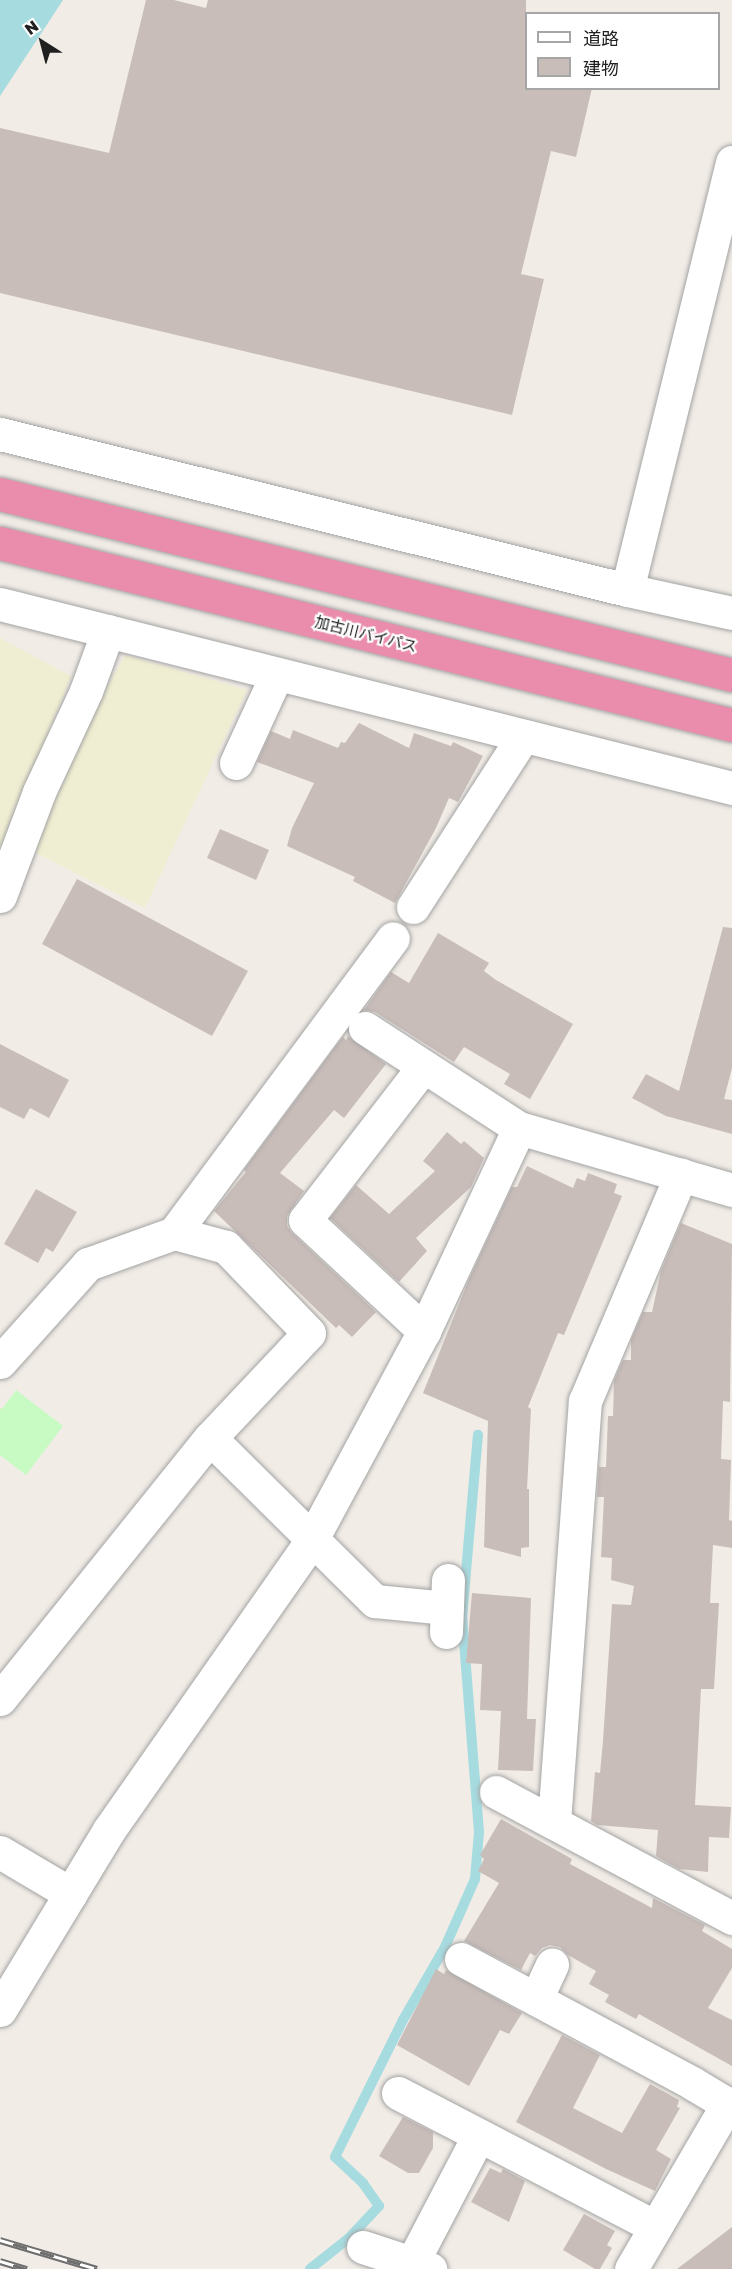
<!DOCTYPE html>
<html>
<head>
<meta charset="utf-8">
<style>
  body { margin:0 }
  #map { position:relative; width:732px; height:2269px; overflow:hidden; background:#f1ece6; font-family:"Golos Text","Noto Sans JP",sans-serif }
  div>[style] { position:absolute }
  .farmland>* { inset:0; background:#f0eed2 }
  .park>* { inset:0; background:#c7fbc3 }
  .water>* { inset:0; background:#a6dbe0 }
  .stream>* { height:10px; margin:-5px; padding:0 5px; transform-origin:5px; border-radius:5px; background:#a6dbe0 }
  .building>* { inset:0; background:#c9bdb9 }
  .roads { filter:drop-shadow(0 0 2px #a4a4a4) drop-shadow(0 0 2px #a4a4a4) }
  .minor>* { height:33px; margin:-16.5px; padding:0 16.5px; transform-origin:16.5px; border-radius:16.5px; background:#fff }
  .highway>* { height:33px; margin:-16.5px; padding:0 16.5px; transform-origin:16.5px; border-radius:16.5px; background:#ea8cac }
  .rail>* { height:7px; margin-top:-3.5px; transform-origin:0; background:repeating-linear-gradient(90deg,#fff 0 14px,#6e6e6e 0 28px); box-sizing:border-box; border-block:2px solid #6e6e6e }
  span { translate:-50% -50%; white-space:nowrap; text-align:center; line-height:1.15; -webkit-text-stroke:4.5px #fff; paint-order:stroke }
  .street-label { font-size:15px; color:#202020 }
  .legend { position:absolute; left:525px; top:12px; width:195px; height:78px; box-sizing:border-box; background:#fff; border:2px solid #a6a6a6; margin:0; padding:8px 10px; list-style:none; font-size:18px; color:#202020 }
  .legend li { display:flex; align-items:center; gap:12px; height:30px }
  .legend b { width:30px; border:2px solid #a6a6a6 }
  .north { position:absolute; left:12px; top:12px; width:60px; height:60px; -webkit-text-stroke:4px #fff; paint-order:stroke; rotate:324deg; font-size:16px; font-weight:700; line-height:24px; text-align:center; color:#202020 }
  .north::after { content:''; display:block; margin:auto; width:21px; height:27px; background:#202020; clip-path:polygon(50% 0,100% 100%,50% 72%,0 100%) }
</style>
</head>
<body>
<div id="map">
  <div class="farmland">
    <div style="clip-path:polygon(0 638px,71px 676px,0 858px)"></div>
    <div style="clip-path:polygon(125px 655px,247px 690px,145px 908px,34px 852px,71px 751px)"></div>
  </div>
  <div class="park">
    <div style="clip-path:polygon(16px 1390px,63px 1426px,26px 1475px,0 1455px,0 1408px,2px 1409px)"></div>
  </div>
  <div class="water">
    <div style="clip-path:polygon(0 0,63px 0,0 96px)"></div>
  </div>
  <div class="stream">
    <div style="left:310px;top:2269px;width:50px;rotate:-38.5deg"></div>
    <div style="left:349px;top:2238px;width:44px;rotate:-46.8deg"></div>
    <div style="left:379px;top:2206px;width:28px;rotate:-125deg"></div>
    <div style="left:363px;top:2183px;width:38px;rotate:-137deg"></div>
    <div style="left:335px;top:2157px;width:153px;rotate:-63.6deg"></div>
    <div style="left:403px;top:2020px;width:84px;rotate:-60.1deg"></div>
    <div style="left:445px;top:1947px;width:74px;rotate:-66.2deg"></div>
    <div style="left:475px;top:1879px;width:47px;rotate:-85.1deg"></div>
    <div style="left:479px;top:1832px;width:216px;rotate:-94.5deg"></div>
    <div style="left:462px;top:1617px;width:183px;rotate:-85deg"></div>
  </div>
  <div class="building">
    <div style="clip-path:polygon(146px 0,174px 0,206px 8px,208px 0,526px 0,526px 88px,592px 88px,576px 157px,551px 151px,521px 274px,544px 279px,512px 415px,0 293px,0 128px,109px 153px)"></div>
    <div style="clip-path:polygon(359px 723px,409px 748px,414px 733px,451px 746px,453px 742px,483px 756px,458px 802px,449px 798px,436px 828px,395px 903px,353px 881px,355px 877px,287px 846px,292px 828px,314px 783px,257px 762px,271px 731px,290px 739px,293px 730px,338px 748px,341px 742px,345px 743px)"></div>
    <div style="clip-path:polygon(220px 829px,269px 850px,256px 880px,207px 858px)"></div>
    <div style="clip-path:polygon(77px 879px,248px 971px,212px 1036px,42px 944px)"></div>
    <div style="clip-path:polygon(723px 927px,732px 928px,732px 1068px,724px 1099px,732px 1100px,732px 1134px,666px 1116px,632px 1098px,646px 1074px,679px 1091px)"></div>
    <div style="clip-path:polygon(438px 933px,489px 963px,484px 971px,496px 980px,573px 1024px,530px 1099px,504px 1084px,510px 1074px,464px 1047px,454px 1062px,375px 1012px,364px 1010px,391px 972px,409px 983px)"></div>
    <div style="clip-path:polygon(348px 1036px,386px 1064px,344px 1118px,334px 1110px,280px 1173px,304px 1191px,287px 1216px,287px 1226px,292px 1233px,376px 1312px,352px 1337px,339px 1325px,336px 1328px,214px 1211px,246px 1172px,244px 1170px,335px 1047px,343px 1037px,346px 1040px)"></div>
    <div style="clip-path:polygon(0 1044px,69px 1080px,49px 1118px,30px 1108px,24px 1119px,0 1107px)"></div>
    <div style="clip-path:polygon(447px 1132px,461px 1144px,464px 1141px,484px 1158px,471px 1187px,416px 1238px,427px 1251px,399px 1282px,330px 1218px,356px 1185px,389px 1214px,435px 1171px,423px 1161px)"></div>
    <div style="clip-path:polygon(527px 1166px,573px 1188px,577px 1178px,585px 1181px,588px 1173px,617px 1184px,614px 1193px,622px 1196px,564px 1335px,558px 1333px,528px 1407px,531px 1409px,527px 1489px,529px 1489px,529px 1547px,521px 1548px,521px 1557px,484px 1547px,488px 1421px,423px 1393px,470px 1277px,512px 1187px,517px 1187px)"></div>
    <div style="clip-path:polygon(36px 1189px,77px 1212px,53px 1252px,46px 1248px,38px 1263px,4px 1244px)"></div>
    <div style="clip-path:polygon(681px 1223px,732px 1244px,730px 1402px,723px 1401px,721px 1459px,731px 1460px,729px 1520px,732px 1521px,732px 1548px,713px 1545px,710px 1603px,719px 1603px,714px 1689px,701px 1689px,695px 1805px,731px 1807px,729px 1838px,709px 1837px,708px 1872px,679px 1869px,656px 1856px,658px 1830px,597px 1825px,591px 1821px,595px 1772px,600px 1773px,603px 1741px,612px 1604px,631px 1605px,634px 1586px,611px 1580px,612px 1558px,601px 1557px,604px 1497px,597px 1497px,599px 1467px,606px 1467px,608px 1416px,613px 1416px,614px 1381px,623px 1360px,631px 1360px,631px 1340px,643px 1312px,652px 1312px,661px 1271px)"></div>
    <div style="clip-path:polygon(472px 1593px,531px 1598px,527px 1719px,536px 1719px,533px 1771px,498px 1770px,501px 1711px,480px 1710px,482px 1664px,466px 1663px)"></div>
    <div style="clip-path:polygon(501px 1819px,572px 1859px,570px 1864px,652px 1908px,653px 1898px,705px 1925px,702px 1931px,732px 1949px,732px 1968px,708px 2008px,732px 2020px,732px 2066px,639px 2014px,636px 2019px,605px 2002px,609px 1995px,589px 1984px,596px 1971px,568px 1955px,560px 1947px,550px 1945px,542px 1948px,535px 1956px,530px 1953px,521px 1970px,464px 1941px,499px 1883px,478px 1871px,484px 1859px,480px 1855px)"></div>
    <div style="clip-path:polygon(436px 1969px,444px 1974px,446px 1970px,522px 2013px,509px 2034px,500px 2030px,469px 2086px,397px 2045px)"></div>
    <div style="clip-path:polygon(562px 2035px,600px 2055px,573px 2108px,622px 2133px,650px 2084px,679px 2100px,677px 2107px,680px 2108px,656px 2150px,671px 2159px,655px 2191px,606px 2169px,516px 2122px)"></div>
    <div style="clip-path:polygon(403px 2117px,433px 2132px,433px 2148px,419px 2173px,408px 2173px,379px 2156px)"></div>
    <div style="clip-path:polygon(490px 2168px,501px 2173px,503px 2169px,525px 2181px,509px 2222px,471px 2202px)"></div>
    <div style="clip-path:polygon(584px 2214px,615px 2231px,607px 2245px,612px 2248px,600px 2269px,595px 2269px,563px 2250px)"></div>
    <div style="clip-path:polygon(732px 2227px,732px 2269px,677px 2269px)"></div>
  </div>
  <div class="roads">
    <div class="minor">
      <div style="left:0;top:434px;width:646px;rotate:13.97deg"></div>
      <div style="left:627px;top:590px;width:107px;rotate:12.4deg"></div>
      <div style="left:627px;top:590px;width:441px;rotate:-76.2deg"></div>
      <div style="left:0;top:604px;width:755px;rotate:14.11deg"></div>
      <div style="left:236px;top:763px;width:98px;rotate:-65.3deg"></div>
      <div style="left:0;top:896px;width:111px;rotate:-69.4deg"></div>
      <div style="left:39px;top:792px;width:111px;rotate:-65deg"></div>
      <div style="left:86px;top:691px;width:64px;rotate:-69.9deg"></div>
      <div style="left:413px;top:907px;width:203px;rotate:-57.2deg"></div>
      <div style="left:365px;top:1028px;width:184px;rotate:33deg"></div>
      <div style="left:519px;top:1128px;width:222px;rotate:16.2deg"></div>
      <div style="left:423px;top:1067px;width:193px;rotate:127.6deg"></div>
      <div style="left:305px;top:1220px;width:163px;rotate:43deg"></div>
      <div style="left:0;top:1362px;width:132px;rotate:-48.1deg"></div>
      <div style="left:88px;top:1264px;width:91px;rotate:-19.8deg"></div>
      <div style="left:174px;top:1233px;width:367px;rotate:-53.4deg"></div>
      <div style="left:210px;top:1438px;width:232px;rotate:44.7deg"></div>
      <div style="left:375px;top:1601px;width:72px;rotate:5.6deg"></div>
      <div style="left:446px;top:1632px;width:52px;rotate:-87.8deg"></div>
      <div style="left:0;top:1699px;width:335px;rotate:-51.2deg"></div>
      <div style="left:210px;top:1438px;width:144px;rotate:-46.7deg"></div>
      <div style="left:309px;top:1333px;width:120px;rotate:-134deg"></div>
      <div style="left:226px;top:1247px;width:54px;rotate:-164.9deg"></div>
      <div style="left:496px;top:1792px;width:268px;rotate:28.1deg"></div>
      <div style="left:554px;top:1822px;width:422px;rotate:-85.8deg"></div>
      <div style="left:585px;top:1401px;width:246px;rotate:-67deg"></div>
      <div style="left:0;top:1852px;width:82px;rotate:30.6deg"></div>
      <div style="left:461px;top:1959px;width:262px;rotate:28.2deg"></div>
      <div style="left:692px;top:2083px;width:47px;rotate:31deg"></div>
      <div style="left:536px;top:1999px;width:38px;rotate:-65deg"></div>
      <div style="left:0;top:2010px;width:210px;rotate:-58.8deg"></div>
      <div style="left:109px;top:1830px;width:353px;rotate:-55deg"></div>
      <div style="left:311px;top:1541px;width:238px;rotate:-61.7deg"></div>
      <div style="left:424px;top:1331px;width:224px;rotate:-64.9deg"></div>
      <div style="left:398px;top:2093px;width:290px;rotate:27.5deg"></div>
      <div style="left:363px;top:2247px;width:71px;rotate:18.2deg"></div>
      <div style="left:412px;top:2263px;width:144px;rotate:-62.4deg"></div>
      <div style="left:631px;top:2269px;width:192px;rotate:-59.7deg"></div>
    </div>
    <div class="highway">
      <div style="left:0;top:494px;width:754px;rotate:13.89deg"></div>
      <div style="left:0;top:543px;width:754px;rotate:13.96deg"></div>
    </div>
  </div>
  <div class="rail">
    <div style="left:0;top:2240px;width:101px;rotate:16.6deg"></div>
    <div style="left:0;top:2261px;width:28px;rotate:17deg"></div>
  </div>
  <div class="street-label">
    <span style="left:366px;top:634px;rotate:14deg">加古川バイパス</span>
  </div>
  <ul class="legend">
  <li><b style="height:8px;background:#fff"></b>道路</li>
  <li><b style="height:16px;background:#c9bdb9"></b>建物</li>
  </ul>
  <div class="north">N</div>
</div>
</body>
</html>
